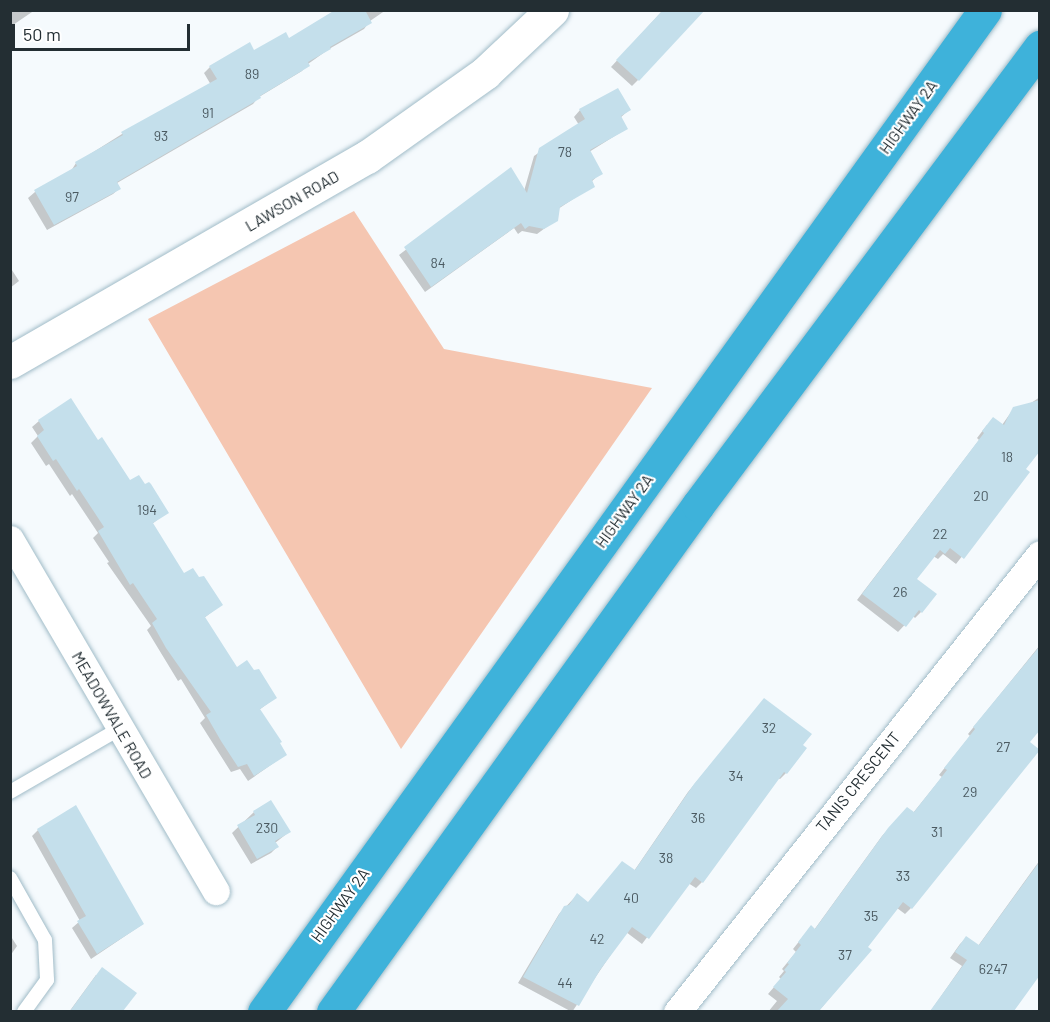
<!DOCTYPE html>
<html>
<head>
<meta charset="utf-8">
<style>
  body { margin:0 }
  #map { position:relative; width:1050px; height:1022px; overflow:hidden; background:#f5fafd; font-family:Barlow,sans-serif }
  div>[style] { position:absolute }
  .green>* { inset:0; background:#f5c6b1 }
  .shadow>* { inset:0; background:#0003 }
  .building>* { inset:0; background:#c4dfeb }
  .roads { filter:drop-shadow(0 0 2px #a1bcc8) drop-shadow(0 0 2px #a1bcc8) }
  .service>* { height:14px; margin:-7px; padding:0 7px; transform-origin:7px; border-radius:7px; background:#fff }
  .minor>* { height:27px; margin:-13.5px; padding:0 13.5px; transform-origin:13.5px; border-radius:13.5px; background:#fff }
  .tertiary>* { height:33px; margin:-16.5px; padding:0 16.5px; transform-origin:16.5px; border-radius:16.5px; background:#fff }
  .motorway>* { height:33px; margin:-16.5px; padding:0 16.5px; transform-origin:16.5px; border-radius:16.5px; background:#3eb2da }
  span { translate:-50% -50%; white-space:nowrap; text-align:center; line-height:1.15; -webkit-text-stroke:4.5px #fff; paint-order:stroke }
  .number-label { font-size:14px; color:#4b5a61 }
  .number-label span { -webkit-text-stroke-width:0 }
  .street-label { font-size:16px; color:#232e33 }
  .frame { position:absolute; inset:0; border:12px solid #232e33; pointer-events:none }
  .scale { position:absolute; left:12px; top:24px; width:178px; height:27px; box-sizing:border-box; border:3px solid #232e33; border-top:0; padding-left:8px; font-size:18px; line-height:21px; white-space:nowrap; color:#232e33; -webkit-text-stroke:4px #fff; paint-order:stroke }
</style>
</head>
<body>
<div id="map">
  <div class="green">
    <div style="clip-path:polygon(354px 211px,444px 349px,652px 388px,401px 749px,148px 319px)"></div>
  </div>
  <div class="shadow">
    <div style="clip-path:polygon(10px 10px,35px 10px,10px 27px)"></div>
    <div style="clip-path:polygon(337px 10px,386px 10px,370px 21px,364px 29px,329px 49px,308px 64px,302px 71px,259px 97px,253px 104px,117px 183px,120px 188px,113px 194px,47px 230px,28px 198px,35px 192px,71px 171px,76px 163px,122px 134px,211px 85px,204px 73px,210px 67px,288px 40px)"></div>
    <div style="clip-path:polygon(663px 10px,638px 80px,632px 86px,611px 67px)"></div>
    <div style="clip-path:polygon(580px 110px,629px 110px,620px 118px,626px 129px,589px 152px,601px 173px,591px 182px,593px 186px,558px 209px,556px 220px,537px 234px,522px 231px,518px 234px,514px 228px,425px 292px,399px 255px,510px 169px,524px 191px,534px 156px,579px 125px,574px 117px)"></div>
    <div style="clip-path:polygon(10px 267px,19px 281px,10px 288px)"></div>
    <div style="clip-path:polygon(1040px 397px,1040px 449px,1024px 469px,1028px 472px,956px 564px,943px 554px,938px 559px,933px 556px,915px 579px,921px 612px,915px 618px,913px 616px,898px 632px,857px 600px,979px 440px,977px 438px,987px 425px,1002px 425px,1014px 408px,1028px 405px)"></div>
    <div style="clip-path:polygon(39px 421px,97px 442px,130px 482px,167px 512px,152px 524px,184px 575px,221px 605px,204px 618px,237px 669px,275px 698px,259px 710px,285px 755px,248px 781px,240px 769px,231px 772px,200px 723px,205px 718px,181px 679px,178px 681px,147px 630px,151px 626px,107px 563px,109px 562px,93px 538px,98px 533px,72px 494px,70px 496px,49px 464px,46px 466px,31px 443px,38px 436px,32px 427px)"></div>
    <div style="clip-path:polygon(1040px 645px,1040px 727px,1028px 742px,1038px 750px,911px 908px,905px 914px,897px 908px,865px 947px,870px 950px,818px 1012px,768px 1012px,777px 1001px,768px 994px,781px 979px,779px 977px,784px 971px,782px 969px,796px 952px,793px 949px,805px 934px,814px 930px,882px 836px,901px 815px,913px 813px,942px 777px,939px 775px,970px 736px,968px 734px)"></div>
    <div style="clip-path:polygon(764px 700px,805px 748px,786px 773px,780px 779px,778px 778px,702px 882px,696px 888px,688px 883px,642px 944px,626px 932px,572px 1012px,518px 983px,559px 914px,577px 895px,588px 903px,634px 871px,688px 792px)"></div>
    <div style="clip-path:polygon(254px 812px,289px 832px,275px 843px,277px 847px,271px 853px,251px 864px,232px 833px)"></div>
    <div style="clip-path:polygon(38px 830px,143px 924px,91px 959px,72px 928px,80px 921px,32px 836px)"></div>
    <div style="clip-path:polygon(1040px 860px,1040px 973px,1012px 1012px,930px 1012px,962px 966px,950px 958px,960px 944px,966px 938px,978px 946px)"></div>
    <div style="clip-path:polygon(10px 935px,17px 946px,10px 956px)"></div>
    <div style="clip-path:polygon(96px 975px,135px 993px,121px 1012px,69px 1012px)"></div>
  </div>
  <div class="building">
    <div style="clip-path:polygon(335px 10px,365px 10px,372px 23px,330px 47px,331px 49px,308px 62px,310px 66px,260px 96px,261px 98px,117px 182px,121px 189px,54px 225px,34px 190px,77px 166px,75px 162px,123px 135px,121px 132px,217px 79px,209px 66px,250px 42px,254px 50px,286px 32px,289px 38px)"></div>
    <div style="clip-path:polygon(663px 10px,705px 10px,639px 81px,616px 60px)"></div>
    <div style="clip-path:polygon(618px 88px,631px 110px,621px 116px,628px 129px,590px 150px,603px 174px,592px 180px,595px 187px,560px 207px,558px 221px,544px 229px,529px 226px,525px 229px,521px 223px,431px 287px,404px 247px,511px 167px,527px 193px,539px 148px,585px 119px,579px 109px)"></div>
    <div style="clip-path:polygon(71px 398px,98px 440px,102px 437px,130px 480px,139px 475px,145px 484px,149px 482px,151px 484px,169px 513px,153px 523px,184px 573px,193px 568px,199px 577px,204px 576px,223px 605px,205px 617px,237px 667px,247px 660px,254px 670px,259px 669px,277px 698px,260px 709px,282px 742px,280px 743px,287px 755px,254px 776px,247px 764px,238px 767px,221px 741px,206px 715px,211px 712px,166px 648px,152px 623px,157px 619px,133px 583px,130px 585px,98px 531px,104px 527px,79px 489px,77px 491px,56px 459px,53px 461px,37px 436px,44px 430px,38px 420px)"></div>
    <div style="clip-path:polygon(1040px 400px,1040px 451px,1026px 469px,1030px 472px,964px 559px,950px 548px,945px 554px,940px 550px,917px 579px,937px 594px,922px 613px,919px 610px,906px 627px,862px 594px,984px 433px,982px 431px,993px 417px,1004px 425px,1013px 407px)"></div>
    <div style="clip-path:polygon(1040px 646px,1040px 730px,1030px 742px,1040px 750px,912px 909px,903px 902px,868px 947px,872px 950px,819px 1011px,777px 1011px,788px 999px,773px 987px,786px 972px,784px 970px,789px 964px,787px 963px,801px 945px,798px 942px,811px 925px,815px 929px,888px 828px,907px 807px,914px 812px,947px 770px,944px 768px,975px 729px,973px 727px)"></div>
    <div style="clip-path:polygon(764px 698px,812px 734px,803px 745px,807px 748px,787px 774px,784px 772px,703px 883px,695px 877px,649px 939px,632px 927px,600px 970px,579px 1006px,523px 977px,564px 906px,569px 905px,577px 893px,588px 902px,622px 861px,635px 870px,694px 784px)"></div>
    <div style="clip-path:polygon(271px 800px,291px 832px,275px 841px,279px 847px,257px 859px,237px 825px,255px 815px,253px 811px)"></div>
    <div style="clip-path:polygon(76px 805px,144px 924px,97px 954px,77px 921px,86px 916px,37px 829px)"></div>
    <div style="clip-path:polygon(1040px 861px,1040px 975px,1014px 1011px,930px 1011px,967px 960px,955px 952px,966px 936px,979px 945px)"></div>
    <div style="clip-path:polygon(102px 967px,137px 993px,123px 1011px,70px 1011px)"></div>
  </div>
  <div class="roads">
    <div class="service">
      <div style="left:10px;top:792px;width:126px;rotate:-30deg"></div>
      <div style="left:10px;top:878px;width:71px;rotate:60.6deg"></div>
      <div style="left:45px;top:940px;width:40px;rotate:87.1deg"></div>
      <div style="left:47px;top:980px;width:39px;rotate:126deg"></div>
    </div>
    <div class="minor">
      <div style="left:10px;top:539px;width:408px;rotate:59.7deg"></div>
      <div style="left:677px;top:1012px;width:584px;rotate:-51.6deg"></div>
    </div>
    <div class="tertiary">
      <div style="left:10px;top:362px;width:412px;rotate:-29.9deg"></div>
      <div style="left:367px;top:157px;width:145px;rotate:-35.4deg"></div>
      <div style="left:485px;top:73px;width:92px;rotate:-43.2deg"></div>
    </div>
    <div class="motorway">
      <div style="left:264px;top:1012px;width:1234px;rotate:-54.26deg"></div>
      <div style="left:333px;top:1012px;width:625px;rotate:-54.25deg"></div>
      <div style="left:698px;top:505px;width:572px;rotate:-53.25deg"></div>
    </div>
  </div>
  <div class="number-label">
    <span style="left:252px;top:74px">89</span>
    <span style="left:208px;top:113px">91</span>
    <span style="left:161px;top:136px">93</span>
    <span style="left:565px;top:152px">78</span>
    <span style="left:72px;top:197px">97</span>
    <span style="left:438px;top:263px">84</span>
    <span style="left:1007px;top:457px">18</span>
    <span style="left:981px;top:496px">20</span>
    <span style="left:147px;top:510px">194</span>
    <span style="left:940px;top:534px">22</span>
    <span style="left:900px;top:592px">26</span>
    <span style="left:769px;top:728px">32</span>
    <span style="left:1003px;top:747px">27</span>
    <span style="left:736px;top:776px">34</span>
    <span style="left:970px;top:792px">29</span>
    <span style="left:698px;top:818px">36</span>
    <span style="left:267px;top:828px">230</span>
    <span style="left:937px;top:832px">31</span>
    <span style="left:666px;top:858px">38</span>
    <span style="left:903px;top:876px">33</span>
    <span style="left:631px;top:898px">40</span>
    <span style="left:871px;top:916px">35</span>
    <span style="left:597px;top:939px">42</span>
    <span style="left:845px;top:955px">37</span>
    <span style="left:993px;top:969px">6247</span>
    <span style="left:565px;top:983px">44</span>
  </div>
  <div class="street-label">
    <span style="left:908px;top:117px;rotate:-54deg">HIGHWAY 2A</span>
    <span style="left:292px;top:201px;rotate:-30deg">LAWSON ROAD</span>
    <span style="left:624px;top:511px;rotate:-54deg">HIGHWAY 2A</span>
    <span style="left:112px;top:715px;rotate:60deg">MEADOWVALE ROAD</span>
    <span style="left:858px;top:782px;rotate:-51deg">TANIS CRESCENT</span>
    <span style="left:340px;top:905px;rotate:-54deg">HIGHWAY 2A</span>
  </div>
  <div class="frame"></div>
  <div class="scale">50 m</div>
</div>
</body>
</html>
